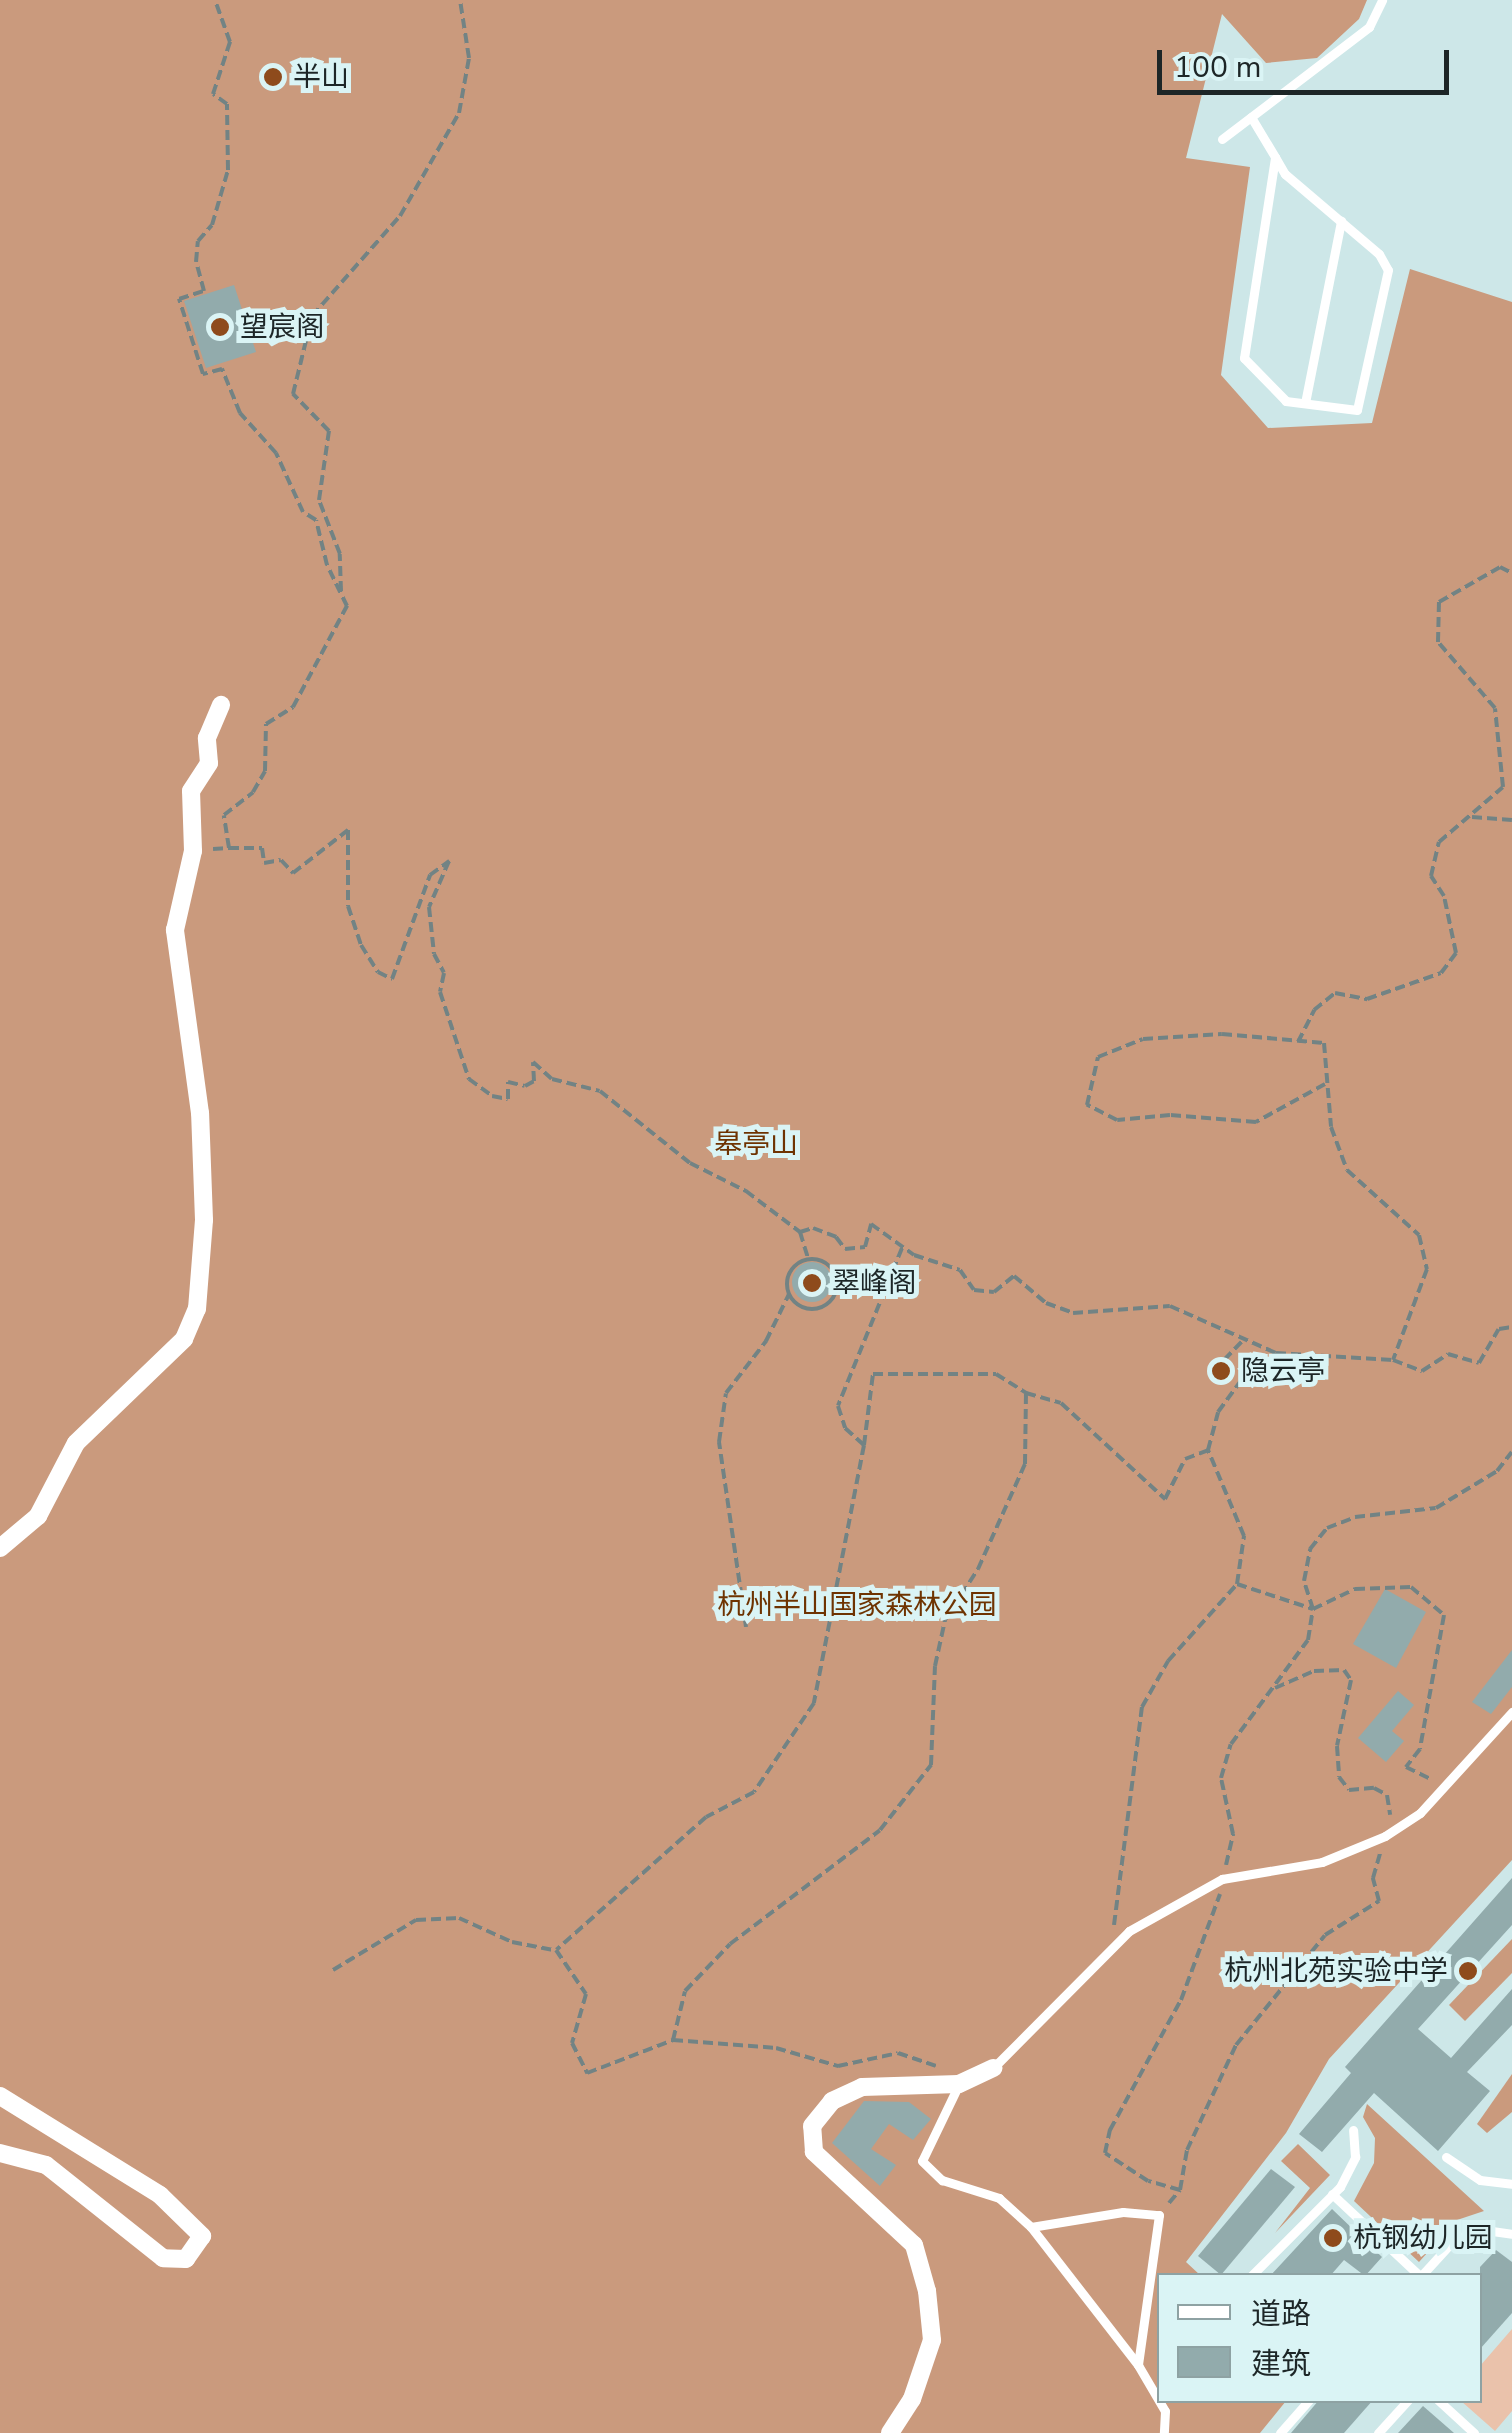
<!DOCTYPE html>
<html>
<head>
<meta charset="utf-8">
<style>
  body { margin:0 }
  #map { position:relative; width:1512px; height:2433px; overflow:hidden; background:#cde7e8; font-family:"Nunito Sans","Noto Sans SC",sans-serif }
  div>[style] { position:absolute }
  .green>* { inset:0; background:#eac2ab }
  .forest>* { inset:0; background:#ca9a7d }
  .building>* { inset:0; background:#92abac }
  .round { border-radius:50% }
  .path>* { height:4px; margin-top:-2px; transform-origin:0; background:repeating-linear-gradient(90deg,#728384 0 10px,transparent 0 15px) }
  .path>.ring { margin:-2px; padding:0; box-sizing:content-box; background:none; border:4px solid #728384; border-radius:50% }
  .lane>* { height:9px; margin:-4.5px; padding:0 4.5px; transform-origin:4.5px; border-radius:4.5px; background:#fff }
  .street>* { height:18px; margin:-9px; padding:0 9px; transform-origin:9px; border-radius:9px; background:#fff }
  .dots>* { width:28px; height:28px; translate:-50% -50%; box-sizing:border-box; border:5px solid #daf4f5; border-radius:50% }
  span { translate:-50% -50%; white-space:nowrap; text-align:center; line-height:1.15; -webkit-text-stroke:10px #daf4f5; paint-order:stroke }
  .poi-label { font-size:28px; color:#1d2627 }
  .left { translate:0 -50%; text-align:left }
  .right { translate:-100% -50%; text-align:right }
  .park-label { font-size:28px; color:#6e3301 }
  .legend { position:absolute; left:1157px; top:2273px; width:325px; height:130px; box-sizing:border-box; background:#daf4f5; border:2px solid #8ea2a3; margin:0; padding:12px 18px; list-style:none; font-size:30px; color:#1d2627 }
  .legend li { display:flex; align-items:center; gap:20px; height:50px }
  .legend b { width:50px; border:2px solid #8ea2a3 }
  .scale { position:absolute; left:1157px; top:50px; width:292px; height:45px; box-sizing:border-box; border:5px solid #1d2627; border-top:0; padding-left:12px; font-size:30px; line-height:35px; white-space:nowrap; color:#1d2627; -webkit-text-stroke:8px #daf4f5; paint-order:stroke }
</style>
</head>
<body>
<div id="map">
  <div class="green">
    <div style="clip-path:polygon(1512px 2329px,1512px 2411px,1495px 2431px,1461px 2401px,1480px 2400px,1480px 2366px)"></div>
  </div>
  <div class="forest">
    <div style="clip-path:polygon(0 0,1367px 0,1359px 19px,1317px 58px,1266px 63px,1222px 14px,1186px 158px,1250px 167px,1221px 375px,1268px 428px,1372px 423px,1410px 269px,1512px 302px,1512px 1860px,1329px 2059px,1286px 2133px,1186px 2262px,1200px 2275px,1160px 2276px,1160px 2400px,1286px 2401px,1260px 2433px,0 2433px)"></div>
    <div style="clip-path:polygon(1512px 1939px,1512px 1973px,1465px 2021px,1449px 2005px)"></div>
    <div style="clip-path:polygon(1512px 2074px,1512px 2112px,1487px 2133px,1477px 2124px)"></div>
    <div style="clip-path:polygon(1367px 2104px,1484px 2211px,1457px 2220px,1419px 2262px,1354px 2201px,1374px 2163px,1375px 2138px,1363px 2117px)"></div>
    <div style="clip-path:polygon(1298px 2144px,1330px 2175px,1275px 2233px,1310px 2188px,1281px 2161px)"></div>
  </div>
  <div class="building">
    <div style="clip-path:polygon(234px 285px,256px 352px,206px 368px,184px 301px)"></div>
    <div class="round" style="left:792px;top:1262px;width:40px;height:40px"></div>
    <div style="clip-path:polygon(1385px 1589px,1426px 1612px,1396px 1668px,1353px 1644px)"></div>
    <div style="clip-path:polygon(1512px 1650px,1512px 1687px,1491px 1714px,1472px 1702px)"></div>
    <div style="clip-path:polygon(1398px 1691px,1414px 1705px,1392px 1731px,1404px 1741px,1386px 1762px,1358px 1738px)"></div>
    <div style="clip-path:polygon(1512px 1878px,1512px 1925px,1418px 2029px,1451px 2058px,1512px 1989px,1512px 2025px,1467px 2072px,1490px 2091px,1438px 2151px,1374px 2093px,1322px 2152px,1299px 2134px,1351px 2073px,1345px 2067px)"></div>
    <div style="clip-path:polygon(864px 2101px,909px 2102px,931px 2119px,913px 2140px,889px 2124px,871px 2149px,896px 2165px,880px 2186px,832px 2143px)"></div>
    <div style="clip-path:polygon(1271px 2169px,1295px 2187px,1221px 2275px,1198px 2256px)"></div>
    <div style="clip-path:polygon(1332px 2209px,1382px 2257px,1365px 2276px,1344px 2260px,1330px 2276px,1270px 2276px)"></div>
    <div style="clip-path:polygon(1496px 2250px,1512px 2262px,1512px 2313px,1480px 2349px,1480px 2267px)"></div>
    <div style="clip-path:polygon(1319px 2400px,1373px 2400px,1344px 2433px,1291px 2433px)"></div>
    <div style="clip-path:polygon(1423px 2406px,1454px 2433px,1398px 2433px)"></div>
  </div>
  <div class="path">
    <div style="left:341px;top:591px;width:37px;rotate:-92deg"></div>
    <div style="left:340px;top:554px;width:58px;rotate:-111.3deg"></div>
    <div style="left:319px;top:500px;width:70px;rotate:-81.8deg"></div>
    <div style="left:329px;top:431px;width:52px;rotate:-134.2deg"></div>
    <div style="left:293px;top:394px;width:80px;rotate:-76.3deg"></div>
    <div style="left:312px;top:316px;width:133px;rotate:-48.7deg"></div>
    <div style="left:400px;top:216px;width:119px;rotate:-60.2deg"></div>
    <div style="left:459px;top:113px;width:56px;rotate:-79.7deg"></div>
    <div style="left:469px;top:58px;width:59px;rotate:-98.8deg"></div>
    <div style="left:1472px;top:817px;width:40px;rotate:4.3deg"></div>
    <div style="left:229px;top:848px;width:33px"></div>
    <div style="left:262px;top:848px;width:15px;rotate:82deg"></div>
    <div style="left:264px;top:863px;width:17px;rotate:-10deg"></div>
    <div style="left:281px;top:860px;width:18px;rotate:47deg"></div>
    <div style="left:293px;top:873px;width:70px;rotate:-38deg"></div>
    <div style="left:348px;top:830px;width:76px;rotate:90deg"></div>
    <div style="left:348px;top:906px;width:41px;rotate:71.6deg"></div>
    <div style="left:361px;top:945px;width:32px;rotate:58deg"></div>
    <div style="left:378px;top:972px;width:16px;rotate:27deg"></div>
    <div style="left:392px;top:979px;width:111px;rotate:-69.9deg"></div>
    <div style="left:430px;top:875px;width:24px;rotate:-36deg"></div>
    <div style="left:449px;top:861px;width:50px;rotate:113.5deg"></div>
    <div style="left:429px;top:907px;width:47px;rotate:83.9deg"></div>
    <div style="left:434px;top:954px;width:21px;rotate:62deg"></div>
    <div style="left:444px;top:973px;width:19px;rotate:102deg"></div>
    <div style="left:440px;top:992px;width:92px;rotate:71.6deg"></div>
    <div style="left:469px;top:1079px;width:29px;rotate:36deg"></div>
    <div style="left:492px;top:1096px;width:16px;rotate:11deg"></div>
    <div style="left:508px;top:1099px;width:17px;rotate:-90deg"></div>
    <div style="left:508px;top:1082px;width:17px;rotate:13deg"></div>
    <div style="left:525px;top:1086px;width:10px;rotate:-29deg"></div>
    <div style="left:534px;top:1081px;width:19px;rotate:-93deg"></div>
    <div style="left:533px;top:1062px;width:25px;rotate:42deg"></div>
    <div style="left:552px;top:1079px;width:49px;rotate:14deg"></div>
    <div style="left:600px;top:1091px;width:115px;rotate:38.7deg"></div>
    <div style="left:690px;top:1163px;width:63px;rotate:26.6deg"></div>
    <div style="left:746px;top:1191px;width:68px;rotate:37.2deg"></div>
    <div style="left:800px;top:1232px;width:14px;rotate:-17deg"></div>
    <div style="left:813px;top:1228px;width:25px;rotate:21deg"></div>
    <div style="left:836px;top:1237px;width:15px;rotate:53deg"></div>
    <div style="left:845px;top:1249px;width:20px;rotate:-6deg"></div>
    <div style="left:865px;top:1247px;width:24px;rotate:-75deg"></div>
    <div style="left:871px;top:1224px;width:53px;rotate:35.8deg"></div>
    <div style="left:914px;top:1255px;width:48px;rotate:18.1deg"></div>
    <div style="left:960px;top:1270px;width:24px;rotate:55deg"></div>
    <div style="left:974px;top:1290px;width:20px;rotate:6deg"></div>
    <div style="left:994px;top:1292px;width:26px;rotate:-39deg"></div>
    <div style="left:1014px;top:1276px;width:42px;rotate:40.2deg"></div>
    <div style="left:1046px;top:1303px;width:29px;rotate:20deg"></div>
    <div style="left:1073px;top:1313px;width:97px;rotate:-4.1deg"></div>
    <div style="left:1170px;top:1306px;width:116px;rotate:23.9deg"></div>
    <div style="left:1276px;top:1353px;width:117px;rotate:3.4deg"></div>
    <div style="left:1393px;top:1360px;width:31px;rotate:21deg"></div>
    <div style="left:1422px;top:1371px;width:31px;rotate:-33deg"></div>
    <div style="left:1448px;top:1354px;width:32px;rotate:16deg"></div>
    <div style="left:1479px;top:1363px;width:39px;rotate:-60deg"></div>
    <div style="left:1499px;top:1329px;width:13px;rotate:-9deg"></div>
    <div style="left:213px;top:849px;width:16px;rotate:-4deg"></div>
    <div style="left:229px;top:848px;width:33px;rotate:-99deg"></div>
    <div style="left:224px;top:815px;width:37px;rotate:-38deg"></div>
    <div style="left:253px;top:792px;width:24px;rotate:-60deg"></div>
    <div style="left:265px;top:771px;width:47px;rotate:-88.8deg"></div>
    <div style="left:266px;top:724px;width:32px;rotate:-32deg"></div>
    <div style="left:293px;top:707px;width:115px;rotate:-61.9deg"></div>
    <div style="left:347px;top:606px;width:46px;rotate:-116deg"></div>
    <div style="left:327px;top:565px;width:46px;rotate:-103.7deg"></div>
    <div style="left:316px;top:520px;width:15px;rotate:-148deg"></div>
    <div style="left:303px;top:512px;width:65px;rotate:-114.6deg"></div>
    <div style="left:276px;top:453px;width:54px;rotate:-132deg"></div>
    <div style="left:240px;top:413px;width:48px;rotate:-112.2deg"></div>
    <div style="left:222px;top:369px;width:20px;rotate:165deg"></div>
    <div style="left:203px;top:374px;width:79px;rotate:-107.7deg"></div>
    <div style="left:179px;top:299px;width:26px;rotate:-18deg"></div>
    <div style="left:204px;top:291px;width:30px;rotate:-105deg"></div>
    <div style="left:196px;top:262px;width:21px;rotate:-85deg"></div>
    <div style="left:198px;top:241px;width:21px;rotate:-49deg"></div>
    <div style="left:212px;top:225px;width:57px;rotate:-73.8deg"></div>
    <div style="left:228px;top:170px;width:66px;rotate:-90.9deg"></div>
    <div style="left:227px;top:104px;width:17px;rotate:-144deg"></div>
    <div style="left:213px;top:94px;width:55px;rotate:-71.9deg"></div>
    <div style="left:230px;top:42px;width:45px;rotate:-109.7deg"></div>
    <div style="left:1298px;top:1042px;width:36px;rotate:-63deg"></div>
    <div style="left:1314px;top:1010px;width:27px;rotate:-39deg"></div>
    <div style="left:1335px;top:993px;width:33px;rotate:11deg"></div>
    <div style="left:1367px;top:999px;width:78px;rotate:-19.4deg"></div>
    <div style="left:1441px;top:973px;width:25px;rotate:-53deg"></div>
    <div style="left:1456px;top:953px;width:58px;rotate:-101.9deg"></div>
    <div style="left:1444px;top:896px;width:24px;rotate:-123deg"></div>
    <div style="left:1431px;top:876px;width:35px;rotate:-77deg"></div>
    <div style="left:1439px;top:842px;width:84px;rotate:-40.7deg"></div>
    <div style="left:1503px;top:787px;width:79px;rotate:-95.8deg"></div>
    <div style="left:1495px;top:708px;width:87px;rotate:-130.8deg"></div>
    <div style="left:1438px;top:642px;width:40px;rotate:-88.6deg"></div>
    <div style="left:1439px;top:602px;width:70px;rotate:-29.8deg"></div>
    <div style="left:1500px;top:567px;width:13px;rotate:27deg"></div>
    <div style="left:1325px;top:1084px;width:79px;rotate:151.2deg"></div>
    <div style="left:1256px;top:1122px;width:86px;rotate:-175.3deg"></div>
    <div style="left:1170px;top:1115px;width:53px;rotate:174.6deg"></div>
    <div style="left:1117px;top:1120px;width:34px;rotate:-153deg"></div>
    <div style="left:1087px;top:1105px;width:49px;rotate:-77.1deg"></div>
    <div style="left:1098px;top:1057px;width:48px;rotate:-21.8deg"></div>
    <div style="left:1143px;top:1039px;width:79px;rotate:-3.6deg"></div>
    <div style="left:1222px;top:1034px;width:102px;rotate:5deg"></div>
    <div style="left:1324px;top:1043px;width:84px;rotate:85.2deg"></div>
    <div style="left:1331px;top:1127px;width:46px;rotate:69.6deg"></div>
    <div style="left:1347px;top:1170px;width:97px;rotate:42.1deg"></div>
    <div style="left:1419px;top:1235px;width:35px;rotate:77deg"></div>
    <div style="left:1427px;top:1269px;width:97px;rotate:110.5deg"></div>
    <div style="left:800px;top:1232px;width:28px;rotate:73deg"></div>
    <div style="left:902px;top:1248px;width:170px;rotate:112.1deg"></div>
    <div style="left:838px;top:1406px;width:23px;rotate:72deg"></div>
    <div style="left:845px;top:1428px;width:25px;rotate:42deg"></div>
    <div style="left:864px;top:1445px;width:263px;rotate:101deg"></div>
    <div style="left:814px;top:1703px;width:107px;rotate:124deg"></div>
    <div style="left:754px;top:1792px;width:54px;rotate:152.5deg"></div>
    <div style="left:706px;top:1817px;width:200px;rotate:138.4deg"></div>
    <div style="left:556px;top:1950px;width:53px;rotate:55.7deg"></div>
    <div style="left:586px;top:1994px;width:51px;rotate:105.9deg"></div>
    <div style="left:572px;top:2043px;width:34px;rotate:63deg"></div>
    <div style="left:587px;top:2073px;width:92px;rotate:-21deg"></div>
    <div style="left:673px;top:2040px;width:103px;rotate:4.4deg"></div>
    <div style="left:776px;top:2048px;width:65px;rotate:16.2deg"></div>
    <div style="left:838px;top:2066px;width:61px;rotate:-12.2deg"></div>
    <div style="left:898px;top:2053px;width:40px;rotate:18.9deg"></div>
    <div class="ring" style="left:787px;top:1259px;width:46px;height:46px"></div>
    <div style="left:1224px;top:1360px;width:30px;rotate:-46deg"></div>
    <div style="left:864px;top:1445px;width:72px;rotate:-82.8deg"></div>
    <div style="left:873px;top:1374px;width:123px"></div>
    <div style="left:996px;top:1374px;width:36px;rotate:32deg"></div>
    <div style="left:1026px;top:1393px;width:36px;rotate:16deg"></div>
    <div style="left:1061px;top:1403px;width:142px;rotate:42.7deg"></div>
    <div style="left:1165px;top:1499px;width:45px;rotate:-63.4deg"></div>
    <div style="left:1185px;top:1459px;width:25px;rotate:-21deg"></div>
    <div style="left:1237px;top:1584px;width:80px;rotate:18.2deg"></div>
    <div style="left:1313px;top:1609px;width:47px;rotate:-25.5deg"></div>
    <div style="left:1355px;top:1589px;width:56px;rotate:-2deg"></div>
    <div style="left:1411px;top:1587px;width:43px;rotate:40.3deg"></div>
    <div style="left:1444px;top:1615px;width:136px;rotate:100.2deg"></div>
    <div style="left:1420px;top:1749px;width:23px;rotate:128deg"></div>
    <div style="left:1406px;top:1767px;width:28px;rotate:26deg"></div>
    <div style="left:746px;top:1627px;width:187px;rotate:-98.3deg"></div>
    <div style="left:719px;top:1442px;width:49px;rotate:-81.9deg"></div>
    <div style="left:726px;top:1393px;width:66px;rotate:-52.4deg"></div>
    <div style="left:766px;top:1341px;width:52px;rotate:-63.9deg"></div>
    <div style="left:1275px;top:1688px;width:43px;rotate:-23.6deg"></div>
    <div style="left:1314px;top:1671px;width:30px;rotate:-2deg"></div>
    <div style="left:1344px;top:1670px;width:12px;rotate:55deg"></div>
    <div style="left:1351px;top:1680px;width:67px;rotate:102deg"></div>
    <div style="left:1337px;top:1746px;width:31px;rotate:86deg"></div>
    <div style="left:1339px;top:1777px;width:16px;rotate:52deg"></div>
    <div style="left:1349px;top:1790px;width:25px;rotate:-5deg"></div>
    <div style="left:1374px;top:1788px;width:15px;rotate:28deg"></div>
    <div style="left:1387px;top:1795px;width:20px;rotate:81deg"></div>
    <div style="left:1226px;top:1865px;width:32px;rotate:-77deg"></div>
    <div style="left:1233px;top:1834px;width:57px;rotate:-102.1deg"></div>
    <div style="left:1221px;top:1778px;width:35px;rotate:-74deg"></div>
    <div style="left:1231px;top:1744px;width:129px;rotate:-53.5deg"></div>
    <div style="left:1308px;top:1640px;width:31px;rotate:-81deg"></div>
    <div style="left:1313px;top:1609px;width:29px;rotate:-108deg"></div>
    <div style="left:1304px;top:1581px;width:33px;rotate:-79deg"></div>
    <div style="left:1310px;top:1549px;width:27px;rotate:-51deg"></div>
    <div style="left:1327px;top:1528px;width:30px;rotate:-21deg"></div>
    <div style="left:1355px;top:1517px;width:81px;rotate:-6.3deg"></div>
    <div style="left:1436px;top:1508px;width:71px;rotate:-31.2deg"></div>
    <div style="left:1497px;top:1471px;width:24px;rotate:-52deg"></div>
    <div style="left:1114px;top:1925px;width:220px;rotate:-82.7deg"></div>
    <div style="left:1142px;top:1707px;width:53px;rotate:-60.5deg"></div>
    <div style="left:1168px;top:1661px;width:103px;rotate:-48.1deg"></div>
    <div style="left:1237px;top:1584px;width:49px;rotate:-81.7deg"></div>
    <div style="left:1244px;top:1536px;width:93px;rotate:-112.7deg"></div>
    <div style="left:1208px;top:1450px;width:39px;rotate:-75deg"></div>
    <div style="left:1218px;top:1412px;width:46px;rotate:-53.9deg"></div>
    <div style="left:1245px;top:1375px;width:38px;rotate:-35deg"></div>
    <div style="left:333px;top:1970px;width:97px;rotate:-31.1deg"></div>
    <div style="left:416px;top:1920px;width:43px;rotate:-2.7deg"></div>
    <div style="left:459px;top:1918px;width:58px;rotate:24.4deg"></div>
    <div style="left:512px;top:1942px;width:42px;rotate:11deg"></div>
    <div style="left:673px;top:2040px;width:50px;rotate:-76.2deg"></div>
    <div style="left:685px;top:1991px;width:65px;rotate:-46.2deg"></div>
    <div style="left:730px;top:1944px;width:188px;rotate:-37.2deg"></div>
    <div style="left:880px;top:1830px;width:83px;rotate:-51.9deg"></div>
    <div style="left:931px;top:1765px;width:99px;rotate:-87.7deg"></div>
    <div style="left:935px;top:1666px;width:47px;rotate:-77.7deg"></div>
    <div style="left:945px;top:1620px;width:61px;rotate:-57.1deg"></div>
    <div style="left:978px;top:1569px;width:115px;rotate:-65.9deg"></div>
    <div style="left:1025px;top:1464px;width:71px;rotate:-89.2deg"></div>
    <div style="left:1180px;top:2190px;width:33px;rotate:-164deg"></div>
    <div style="left:1148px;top:2181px;width:51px;rotate:-146.9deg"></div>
    <div style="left:1105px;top:2153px;width:24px;rotate:-78deg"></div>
    <div style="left:1110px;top:2130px;width:148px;rotate:-61.4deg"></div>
    <div style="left:1181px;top:2000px;width:113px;rotate:-69.8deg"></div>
    <div style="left:1169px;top:2203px;width:17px;rotate:-50deg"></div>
    <div style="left:1180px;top:2190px;width:41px;rotate:-80.1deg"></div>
    <div style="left:1187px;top:2150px;width:116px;rotate:-65deg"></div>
    <div style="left:1236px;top:2045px;width:141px;rotate:-51deg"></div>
    <div style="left:1325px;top:1935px;width:64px;rotate:-32.2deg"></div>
    <div style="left:1379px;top:1901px;width:24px;rotate:-105deg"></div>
    <div style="left:1373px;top:1878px;width:26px;rotate:-74deg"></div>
  </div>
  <div class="lane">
    <div style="left:1251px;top:117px;width:47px;rotate:59deg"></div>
    <div style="left:1275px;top:157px;width:20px;rotate:60deg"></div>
    <div style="left:1285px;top:174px;width:123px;rotate:40.4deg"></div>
    <div style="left:1379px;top:254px;width:18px;rotate:61deg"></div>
    <div style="left:1388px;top:270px;width:143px;rotate:102.5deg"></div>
    <div style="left:1357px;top:410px;width:72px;rotate:-172.8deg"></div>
    <div style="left:1286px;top:401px;width:60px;rotate:-134.3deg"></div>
    <div style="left:1244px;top:358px;width:203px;rotate:-81.2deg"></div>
    <div style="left:1222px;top:139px;width:185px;rotate:-37.3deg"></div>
    <div style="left:1369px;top:27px;width:30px;rotate:-64deg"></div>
    <div style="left:1305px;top:403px;width:186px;rotate:-78.8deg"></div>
    <div style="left:993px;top:2068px;width:193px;rotate:-45.2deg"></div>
    <div style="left:1129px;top:1931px;width:107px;rotate:-29.2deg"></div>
    <div style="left:1222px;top:1879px;width:101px;rotate:-9.6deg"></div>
    <div style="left:1322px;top:1862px;width:68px;rotate:-22.4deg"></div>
    <div style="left:1385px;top:1836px;width:42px;rotate:-33.3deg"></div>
    <div style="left:1420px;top:1813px;width:137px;rotate:-47.7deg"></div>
    <div style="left:959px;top:2084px;width:85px;rotate:115.7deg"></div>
    <div style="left:922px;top:2161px;width:28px;rotate:44deg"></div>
    <div style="left:942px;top:2180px;width:60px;rotate:17.5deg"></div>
    <div style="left:999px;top:2198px;width:43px;rotate:42.2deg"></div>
    <div style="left:1031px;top:2227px;width:175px;rotate:52.2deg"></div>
    <div style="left:1138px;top:2365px;width:53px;rotate:59.6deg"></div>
    <div style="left:1165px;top:2411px;width:22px;rotate:93deg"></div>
    <div style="left:1446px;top:2157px;width:41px;rotate:34.1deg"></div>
    <div style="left:1480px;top:2180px;width:32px;rotate:7deg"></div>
    <div style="left:1332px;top:2194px;width:120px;rotate:43deg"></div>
    <div style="left:1031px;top:2227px;width:93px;rotate:-9.3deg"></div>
    <div style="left:1123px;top:2212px;width:36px;rotate:5deg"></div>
    <div style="left:1159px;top:2215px;width:151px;rotate:98deg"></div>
    <div style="left:1251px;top:2276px;width:126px;rotate:-45deg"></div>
    <div style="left:1340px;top:2187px;width:34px;rotate:-63deg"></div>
    <div style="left:1355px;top:2157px;width:27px;rotate:-94deg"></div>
    <div style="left:1421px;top:2276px;width:46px;rotate:-47.6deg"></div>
    <div style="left:1452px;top:2242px;width:29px;rotate:-27deg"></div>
    <div style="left:1478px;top:2229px;width:34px;rotate:8deg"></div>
    <div style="left:1438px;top:2400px;width:49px;rotate:42.5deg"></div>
    <div style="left:1280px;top:2433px;width:44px;rotate:-48.7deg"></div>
    <div style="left:1378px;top:2433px;width:45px;rotate:-47.7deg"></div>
  </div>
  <div class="street">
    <div style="left:0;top:1548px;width:50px;rotate:-40.1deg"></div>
    <div style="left:38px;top:1516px;width:82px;rotate:-62.5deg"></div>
    <div style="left:76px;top:1443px;width:150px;rotate:-43.9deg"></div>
    <div style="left:184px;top:1339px;width:33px;rotate:-67deg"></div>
    <div style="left:197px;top:1309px;width:89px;rotate:-85.5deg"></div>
    <div style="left:204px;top:1220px;width:107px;rotate:-92.1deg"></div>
    <div style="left:200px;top:1113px;width:185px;rotate:-97.8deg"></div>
    <div style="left:175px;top:930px;width:81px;rotate:-77.2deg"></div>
    <div style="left:193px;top:851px;width:60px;rotate:-91.9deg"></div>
    <div style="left:191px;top:791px;width:33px;rotate:-57deg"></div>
    <div style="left:209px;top:763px;width:25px;rotate:-95deg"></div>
    <div style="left:207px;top:738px;width:36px;rotate:-67deg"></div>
    <div style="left:0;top:2096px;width:188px;rotate:31.7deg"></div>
    <div style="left:160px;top:2195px;width:59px;rotate:44.3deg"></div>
    <div style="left:202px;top:2236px;width:28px;rotate:125deg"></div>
    <div style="left:186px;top:2259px;width:23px;rotate:-178deg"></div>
    <div style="left:163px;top:2258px;width:149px;rotate:-141.5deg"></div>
    <div style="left:46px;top:2165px;width:48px;rotate:-165.4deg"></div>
    <div style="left:890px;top:2433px;width:40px;rotate:-57.1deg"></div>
    <div style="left:912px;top:2399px;width:62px;rotate:-71.3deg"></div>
    <div style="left:932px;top:2340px;width:49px;rotate:-95.8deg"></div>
    <div style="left:927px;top:2291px;width:48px;rotate:-105.8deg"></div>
    <div style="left:914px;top:2245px;width:137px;rotate:-137.1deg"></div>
    <div style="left:814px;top:2152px;width:26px;rotate:-94deg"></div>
    <div style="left:812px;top:2126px;width:32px;rotate:-51deg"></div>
    <div style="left:832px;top:2101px;width:33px;rotate:-25deg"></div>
    <div style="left:862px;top:2087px;width:97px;rotate:-1.8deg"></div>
    <div style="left:959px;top:2084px;width:38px;rotate:-25deg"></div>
  </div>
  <div class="dots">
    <div style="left:273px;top:77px;background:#8e4b1c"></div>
    <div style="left:220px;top:327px;background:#8e4b1c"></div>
    <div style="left:812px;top:1283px;background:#8e4b1c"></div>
    <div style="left:1221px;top:1371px;background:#8e4b1c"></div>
    <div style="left:1468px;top:1971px;background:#8e4b1c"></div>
    <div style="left:1333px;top:2238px;background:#8e4b1c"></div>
  </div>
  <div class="poi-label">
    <span class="left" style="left:293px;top:77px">半山</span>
    <span class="left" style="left:240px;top:327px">望宸阁</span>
    <span class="left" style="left:832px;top:1283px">翠峰阁</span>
    <span class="left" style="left:1241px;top:1371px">隐云亭</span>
    <span class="right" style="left:1448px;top:1971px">杭州北苑实验中学</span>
    <span class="left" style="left:1353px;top:2238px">杭钢幼儿园</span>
  </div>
  <div class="park-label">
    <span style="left:756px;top:1144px">皋亭山</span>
    <span style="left:857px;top:1605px">杭州半山国家森林公园</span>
  </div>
  <ul class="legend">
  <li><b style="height:12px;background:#fff"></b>道路</li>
  <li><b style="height:28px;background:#92abac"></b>建筑</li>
  </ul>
  <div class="scale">100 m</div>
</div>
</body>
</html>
